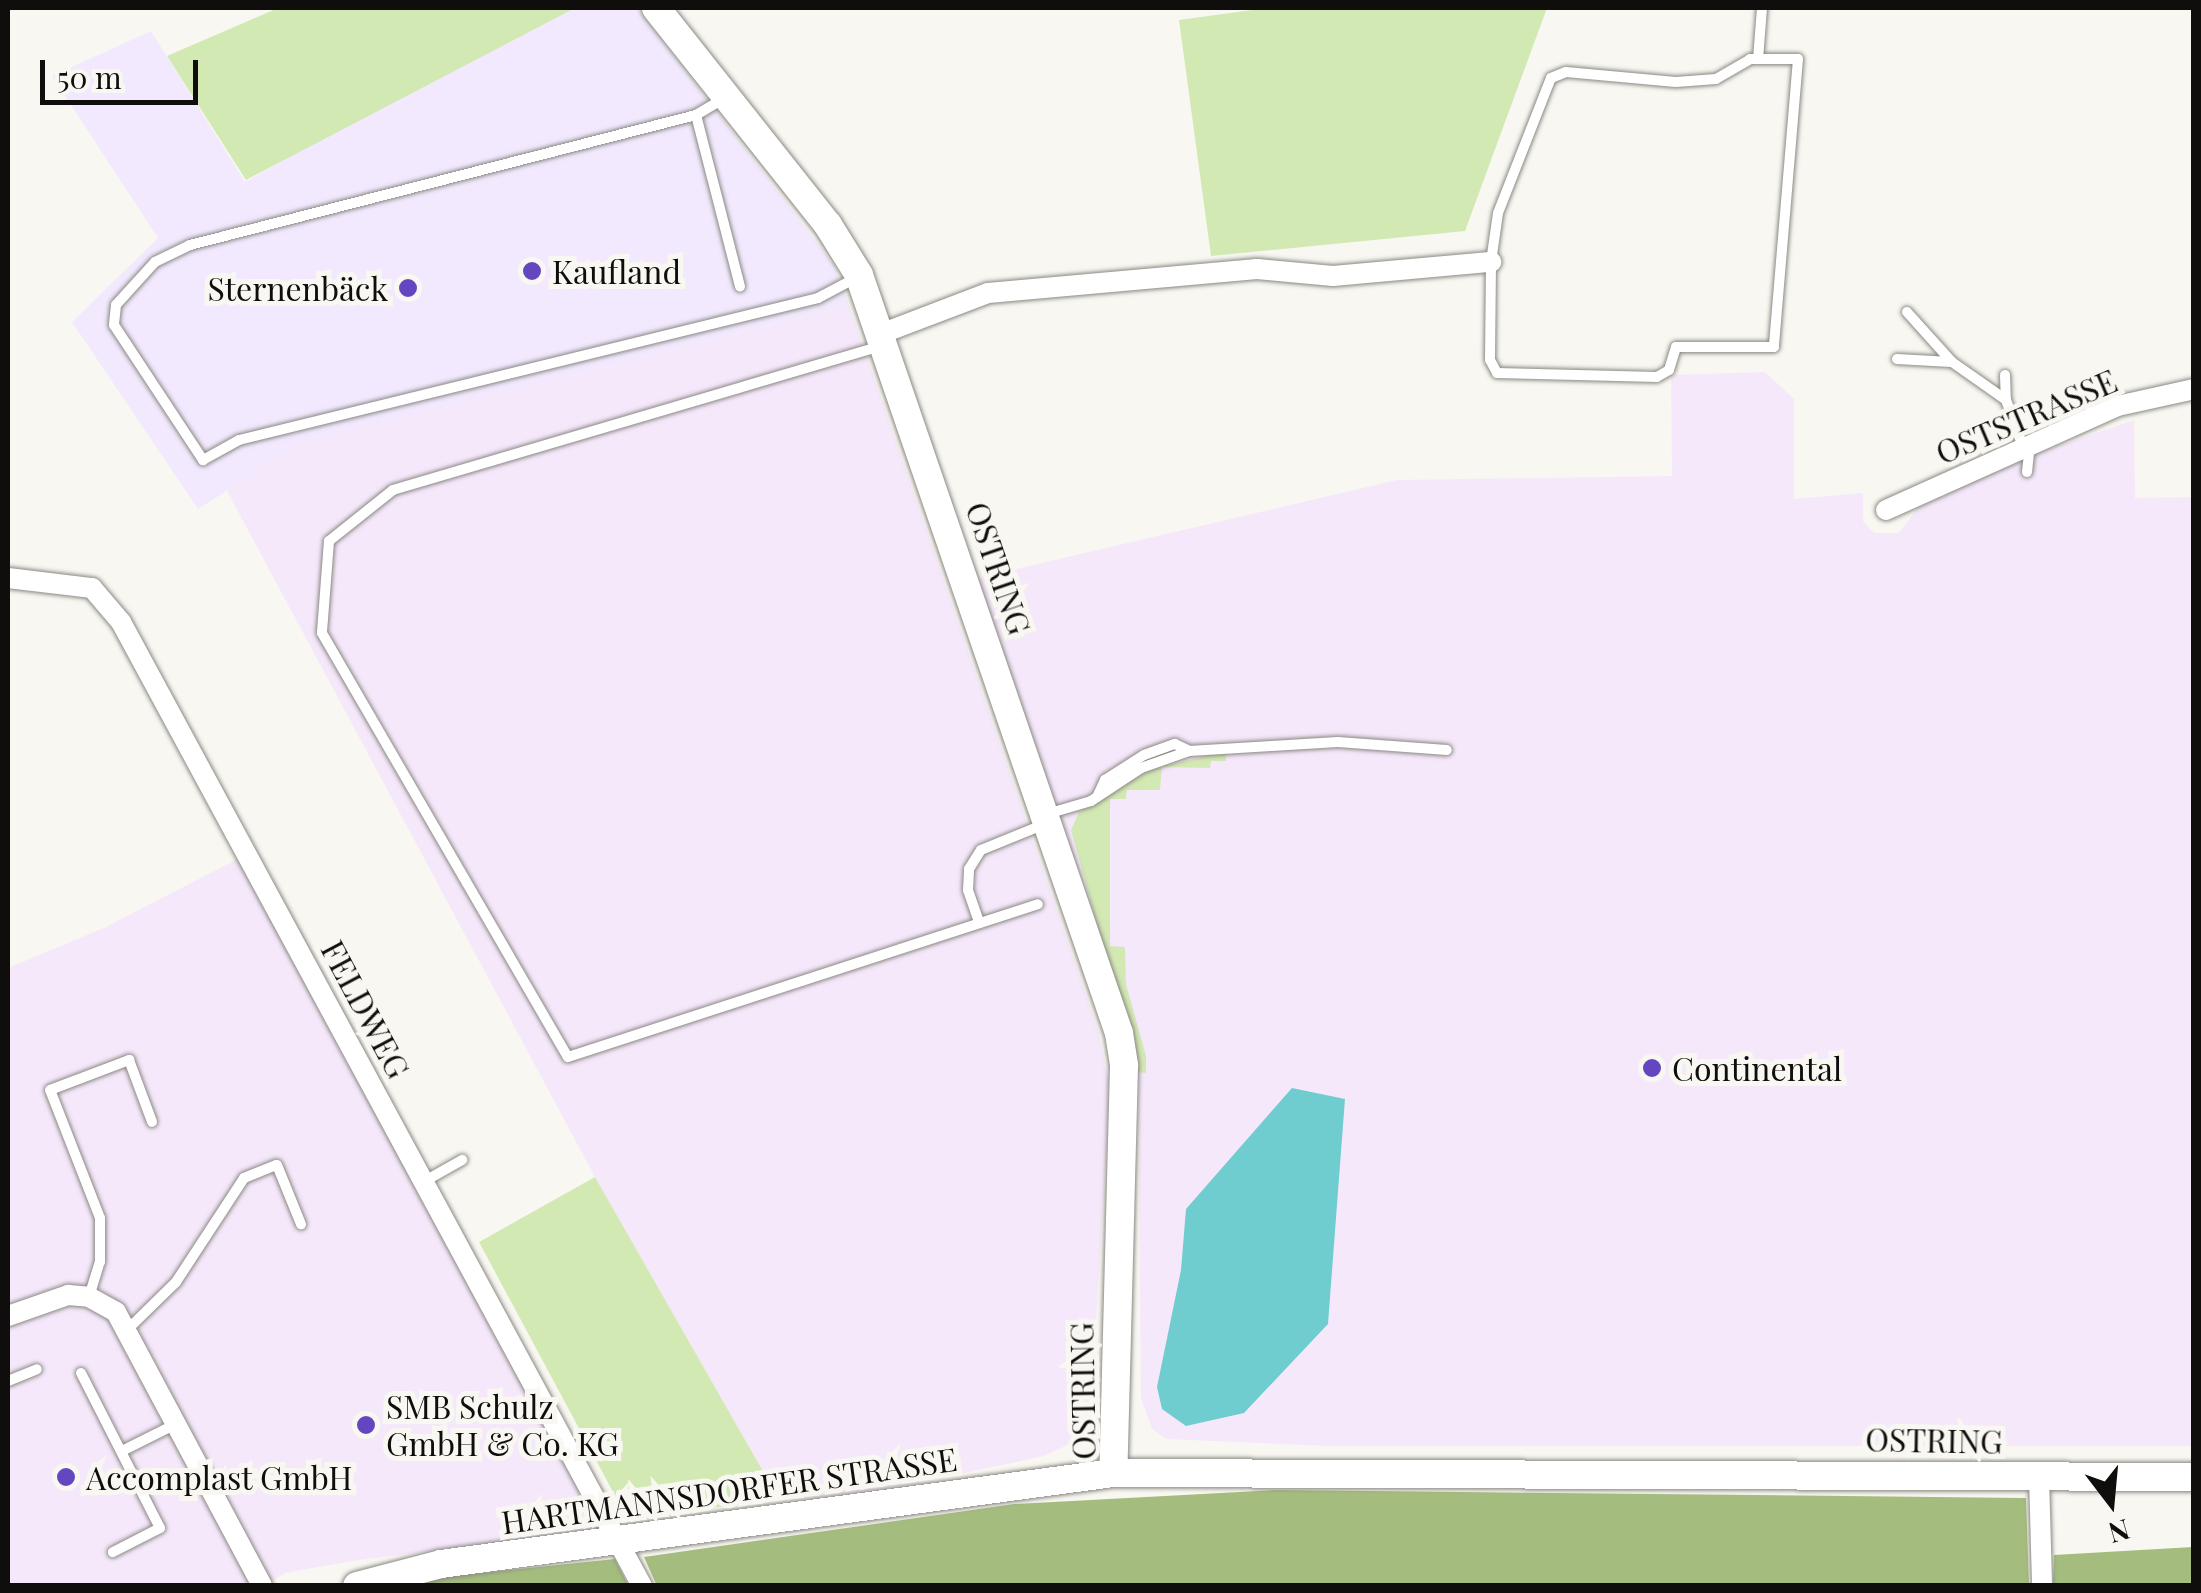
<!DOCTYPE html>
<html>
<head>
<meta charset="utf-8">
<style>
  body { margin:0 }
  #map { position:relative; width:2201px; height:1593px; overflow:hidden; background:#f9f7f1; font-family:"Playfair Display",serif }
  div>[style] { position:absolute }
  .commercial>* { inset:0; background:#f2e9fe }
  .industrial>* { inset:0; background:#f6e8fb }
  .green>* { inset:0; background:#d3e9b4 }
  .forest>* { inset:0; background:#a4bd7e }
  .water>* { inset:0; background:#6fcdcf }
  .roads { filter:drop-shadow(0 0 2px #8a8983) drop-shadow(0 0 2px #8a8983) }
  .lane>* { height:10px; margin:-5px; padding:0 5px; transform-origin:5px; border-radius:5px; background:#fff }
  .street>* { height:20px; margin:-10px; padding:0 10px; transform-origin:10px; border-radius:10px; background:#fff }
  .secondary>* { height:28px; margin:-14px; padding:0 14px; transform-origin:14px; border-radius:14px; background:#fff }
  .dots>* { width:28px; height:28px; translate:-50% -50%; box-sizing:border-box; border:5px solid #f9f7f1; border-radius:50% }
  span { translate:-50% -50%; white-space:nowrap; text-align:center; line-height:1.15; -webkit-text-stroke:10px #f9f7f1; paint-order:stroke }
  .poi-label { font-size:32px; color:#0f0e0c }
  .left { translate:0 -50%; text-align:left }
  .right { translate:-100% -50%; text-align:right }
  .street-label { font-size:32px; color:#0f0e0c }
  .frame { position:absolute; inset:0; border:10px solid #0f0e0c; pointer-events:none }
  .north { position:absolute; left:2061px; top:1453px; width:100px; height:100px; -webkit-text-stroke:8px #f9f7f1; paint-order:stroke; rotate:164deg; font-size:28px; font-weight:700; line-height:40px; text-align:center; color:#0f0e0c }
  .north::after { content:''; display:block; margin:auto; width:35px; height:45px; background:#0f0e0c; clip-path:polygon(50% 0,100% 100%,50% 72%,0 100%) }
  .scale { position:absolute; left:40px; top:60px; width:158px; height:45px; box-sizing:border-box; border:5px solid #0f0e0c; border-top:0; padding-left:12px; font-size:30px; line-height:35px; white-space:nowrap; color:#0f0e0c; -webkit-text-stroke:8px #f9f7f1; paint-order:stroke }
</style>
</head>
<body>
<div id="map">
  <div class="commercial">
    <div style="clip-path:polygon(551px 8px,637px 8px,834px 265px,849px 305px,299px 445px,198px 509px,72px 322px,158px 238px,52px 76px,151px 31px,245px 182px)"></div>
  </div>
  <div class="industrial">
    <div style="clip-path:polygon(849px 305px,1098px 1030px,1110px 1088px,1090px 1422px,1080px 1439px,1044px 1456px,903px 1486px,780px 1501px,595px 1177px,227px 491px,299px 445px)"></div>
    <div style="clip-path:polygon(1765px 372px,1794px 399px,1794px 499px,1863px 493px,1863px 521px,1874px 533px,1899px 533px,1919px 506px,2020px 459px,2134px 420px,2135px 498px,2193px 497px,2193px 1446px,1328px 1446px,1167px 1439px,1152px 1429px,1141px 1398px,1138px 1065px,1132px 1032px,978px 578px,1397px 480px,1672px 476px,1671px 375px)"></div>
    <div style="clip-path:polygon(247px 854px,425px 1181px,598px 1530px,352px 1561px,285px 1573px,265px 1585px,8px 1586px,8px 968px,106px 927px)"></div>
  </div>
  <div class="green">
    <div style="clip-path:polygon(278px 8px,575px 8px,246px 180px,167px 56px)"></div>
    <div style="clip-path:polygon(1267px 8px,1547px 8px,1465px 231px,1211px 256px,1179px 20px)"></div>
    <div style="clip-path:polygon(1226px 751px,1226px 761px,1211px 761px,1210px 768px,1162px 767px,1160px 790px,1127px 790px,1126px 799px,1110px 799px,1110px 946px,1125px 947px,1126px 984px,1146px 1056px,1146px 1073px,1138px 1072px,1071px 830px,1079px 812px,1148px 770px)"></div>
    <div style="clip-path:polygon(595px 1177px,780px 1501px,638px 1515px,620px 1505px,479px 1242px)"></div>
  </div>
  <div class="forest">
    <div style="clip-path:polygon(1277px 1490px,2026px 1498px,2029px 1585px,657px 1586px,644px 1557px,1014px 1504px)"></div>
    <div style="clip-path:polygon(2193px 1547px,2193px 1585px,2053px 1584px,2054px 1555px)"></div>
    <div style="clip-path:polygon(615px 1559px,628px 1585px,416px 1586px,424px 1579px)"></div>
  </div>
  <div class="water">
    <div style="clip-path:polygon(1292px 1088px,1345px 1099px,1328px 1324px,1244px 1413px,1186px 1426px,1162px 1409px,1157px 1387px,1181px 1270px,1186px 1209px)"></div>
  </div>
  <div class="roads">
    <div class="lane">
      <div style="left:1750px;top:59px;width:48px"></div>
      <div style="left:1798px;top:59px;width:289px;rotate:94.8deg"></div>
      <div style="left:1774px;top:347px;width:98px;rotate:180deg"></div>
      <div style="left:1676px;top:347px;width:24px;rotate:107deg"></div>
      <div style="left:1669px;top:370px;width:14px;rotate:150deg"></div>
      <div style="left:1657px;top:377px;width:160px;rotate:-178.6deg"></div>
      <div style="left:1497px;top:373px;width:15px;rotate:-118deg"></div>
      <div style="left:1490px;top:360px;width:98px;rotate:-89.4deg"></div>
      <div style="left:1491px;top:262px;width:49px;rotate:-81.9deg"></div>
      <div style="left:1498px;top:213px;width:145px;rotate:-68.6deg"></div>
      <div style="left:1551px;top:78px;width:16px;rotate:-22deg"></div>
      <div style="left:1566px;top:72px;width:110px;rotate:5.2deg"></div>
      <div style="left:1676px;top:82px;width:40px;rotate:-4.3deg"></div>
      <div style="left:1716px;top:79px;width:39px;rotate:-30deg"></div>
      <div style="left:1758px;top:59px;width:51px;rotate:-85.5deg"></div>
      <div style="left:726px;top:97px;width:35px;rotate:149deg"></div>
      <div style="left:696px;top:115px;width:522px;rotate:165.59deg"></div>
      <div style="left:190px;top:245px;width:39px;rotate:154deg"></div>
      <div style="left:155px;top:262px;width:58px;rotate:132.2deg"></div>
      <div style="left:116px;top:305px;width:20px;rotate:96deg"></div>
      <div style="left:114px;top:325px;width:162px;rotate:56.6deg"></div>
      <div style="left:203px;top:460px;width:41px;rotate:-29.1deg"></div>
      <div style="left:239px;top:440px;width:596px;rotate:-13.78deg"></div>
      <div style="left:818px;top:298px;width:43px;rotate:-27.8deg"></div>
      <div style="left:696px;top:115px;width:177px;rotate:75.6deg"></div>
      <div style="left:1907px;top:312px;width:67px;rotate:48deg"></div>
      <div style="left:1952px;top:362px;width:66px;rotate:35.1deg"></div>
      <div style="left:2006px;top:400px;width:50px;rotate:70.1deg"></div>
      <div style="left:881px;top:346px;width:509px;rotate:163.56deg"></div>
      <div style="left:393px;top:490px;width:82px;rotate:141.4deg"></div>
      <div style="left:329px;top:541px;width:92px;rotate:94.4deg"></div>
      <div style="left:322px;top:633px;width:490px;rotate:59.9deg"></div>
      <div style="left:568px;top:1057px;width:494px;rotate:-18deg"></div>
      <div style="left:1897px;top:359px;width:54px;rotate:3.2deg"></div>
      <div style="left:2005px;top:375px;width:25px;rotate:88deg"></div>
      <div style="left:2027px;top:472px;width:28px;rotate:-84deg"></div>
      <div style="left:1097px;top:797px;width:19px;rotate:-65deg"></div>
      <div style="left:1105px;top:780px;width:46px;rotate:-32.7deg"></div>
      <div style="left:1144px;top:755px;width:33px;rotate:-20deg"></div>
      <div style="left:1175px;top:744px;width:14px;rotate:25deg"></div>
      <div style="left:1047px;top:814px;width:46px;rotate:-16.5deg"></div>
      <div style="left:1091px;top:801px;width:60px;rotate:-33.4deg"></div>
      <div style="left:1141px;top:768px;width:51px;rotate:-19.5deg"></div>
      <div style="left:1189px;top:751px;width:149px;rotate:-3.5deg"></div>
      <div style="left:1338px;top:742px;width:109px;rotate:4.2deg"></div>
      <div style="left:979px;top:922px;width:34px;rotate:-109deg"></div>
      <div style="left:968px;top:890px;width:21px;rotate:-87deg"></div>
      <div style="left:969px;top:869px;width:22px;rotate:-58deg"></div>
      <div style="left:981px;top:850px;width:71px;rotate:-22.2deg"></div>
      <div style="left:425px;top:1181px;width:43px;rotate:-29.6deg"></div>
      <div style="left:89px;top:1297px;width:37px;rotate:-73deg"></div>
      <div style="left:100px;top:1262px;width:44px;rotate:-90deg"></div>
      <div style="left:100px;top:1218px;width:137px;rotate:-111.3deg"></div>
      <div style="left:50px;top:1090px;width:85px;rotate:-20.8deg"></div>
      <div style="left:129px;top:1060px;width:66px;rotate:69.6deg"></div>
      <div style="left:129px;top:1328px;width:66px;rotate:-44.4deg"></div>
      <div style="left:176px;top:1282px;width:124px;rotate:-56.8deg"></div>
      <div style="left:244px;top:1178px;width:35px;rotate:-22deg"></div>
      <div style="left:277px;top:1165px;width:64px;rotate:67.9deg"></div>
      <div style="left:81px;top:1373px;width:174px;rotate:63deg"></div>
      <div style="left:160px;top:1528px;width:53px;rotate:152.9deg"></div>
      <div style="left:8px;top:1381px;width:31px;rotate:-22deg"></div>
      <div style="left:122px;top:1451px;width:63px;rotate:-26.6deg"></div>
    </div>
    <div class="street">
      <div style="left:883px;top:333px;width:112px;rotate:-20.9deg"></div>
      <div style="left:988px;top:293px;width:270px;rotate:-5.1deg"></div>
      <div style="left:1257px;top:269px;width:76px;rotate:5.3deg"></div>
      <div style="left:1333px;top:276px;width:159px;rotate:-5.1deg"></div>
      <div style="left:1886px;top:510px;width:253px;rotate:-24.2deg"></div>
      <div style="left:2117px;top:406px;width:79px;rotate:-12.4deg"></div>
      <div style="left:8px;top:578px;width:85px;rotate:6.8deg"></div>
      <div style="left:92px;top:588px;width:45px;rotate:49.5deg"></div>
      <div style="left:121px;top:622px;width:1096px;rotate:61.61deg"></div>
      <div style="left:8px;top:1316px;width:64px;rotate:-19.3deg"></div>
      <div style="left:68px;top:1295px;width:21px;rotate:5deg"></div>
      <div style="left:89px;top:1297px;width:31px;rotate:29deg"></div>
      <div style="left:116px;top:1312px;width:310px;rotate:61.9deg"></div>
      <div style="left:2039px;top:1476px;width:110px;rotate:88.4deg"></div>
    </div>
    <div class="secondary">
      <div style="left:656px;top:8px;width:277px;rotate:51.6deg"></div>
      <div style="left:828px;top:225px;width:59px;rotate:58.2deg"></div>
      <div style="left:859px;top:275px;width:801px;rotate:71.07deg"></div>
      <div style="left:1119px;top:1033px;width:33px;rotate:81deg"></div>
      <div style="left:1124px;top:1066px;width:407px;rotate:91.5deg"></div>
      <div style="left:357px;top:1586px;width:87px;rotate:-14.7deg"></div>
      <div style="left:441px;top:1564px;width:678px;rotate:-7.71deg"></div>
      <div style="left:1113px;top:1473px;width:1081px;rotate:0.21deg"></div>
    </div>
  </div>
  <div class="dots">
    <div style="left:532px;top:271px;background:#6447c0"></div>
    <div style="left:408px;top:288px;background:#6447c0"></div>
    <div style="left:1652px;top:1068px;background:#6447c0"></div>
    <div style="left:366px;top:1425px;background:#6447c0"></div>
    <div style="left:66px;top:1477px;background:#6447c0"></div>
  </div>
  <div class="poi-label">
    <span class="left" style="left:552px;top:271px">Kaufland</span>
    <span class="right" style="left:388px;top:288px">Sternenbäck</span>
    <span class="left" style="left:1672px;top:1068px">Continental</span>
    <span class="left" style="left:386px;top:1425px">SMB Schulz<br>GmbH &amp; Co. KG</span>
    <span class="left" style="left:86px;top:1477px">Accomplast GmbH</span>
  </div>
  <div class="street-label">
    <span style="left:2026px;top:416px;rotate:-23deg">OSTSTRASSE</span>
    <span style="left:999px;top:568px;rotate:71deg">OSTRING</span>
    <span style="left:366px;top:1009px;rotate:62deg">FELDWEG</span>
    <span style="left:1082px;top:1391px;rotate:-91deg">OSTRING</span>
    <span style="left:1934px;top:1440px;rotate:1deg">OSTRING</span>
    <span style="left:729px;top:1490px;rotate:-8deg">HARTMANNSDORFER STRASSE</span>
  </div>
  <div class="frame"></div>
  <div class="north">N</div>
  <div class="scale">50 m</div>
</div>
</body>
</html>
